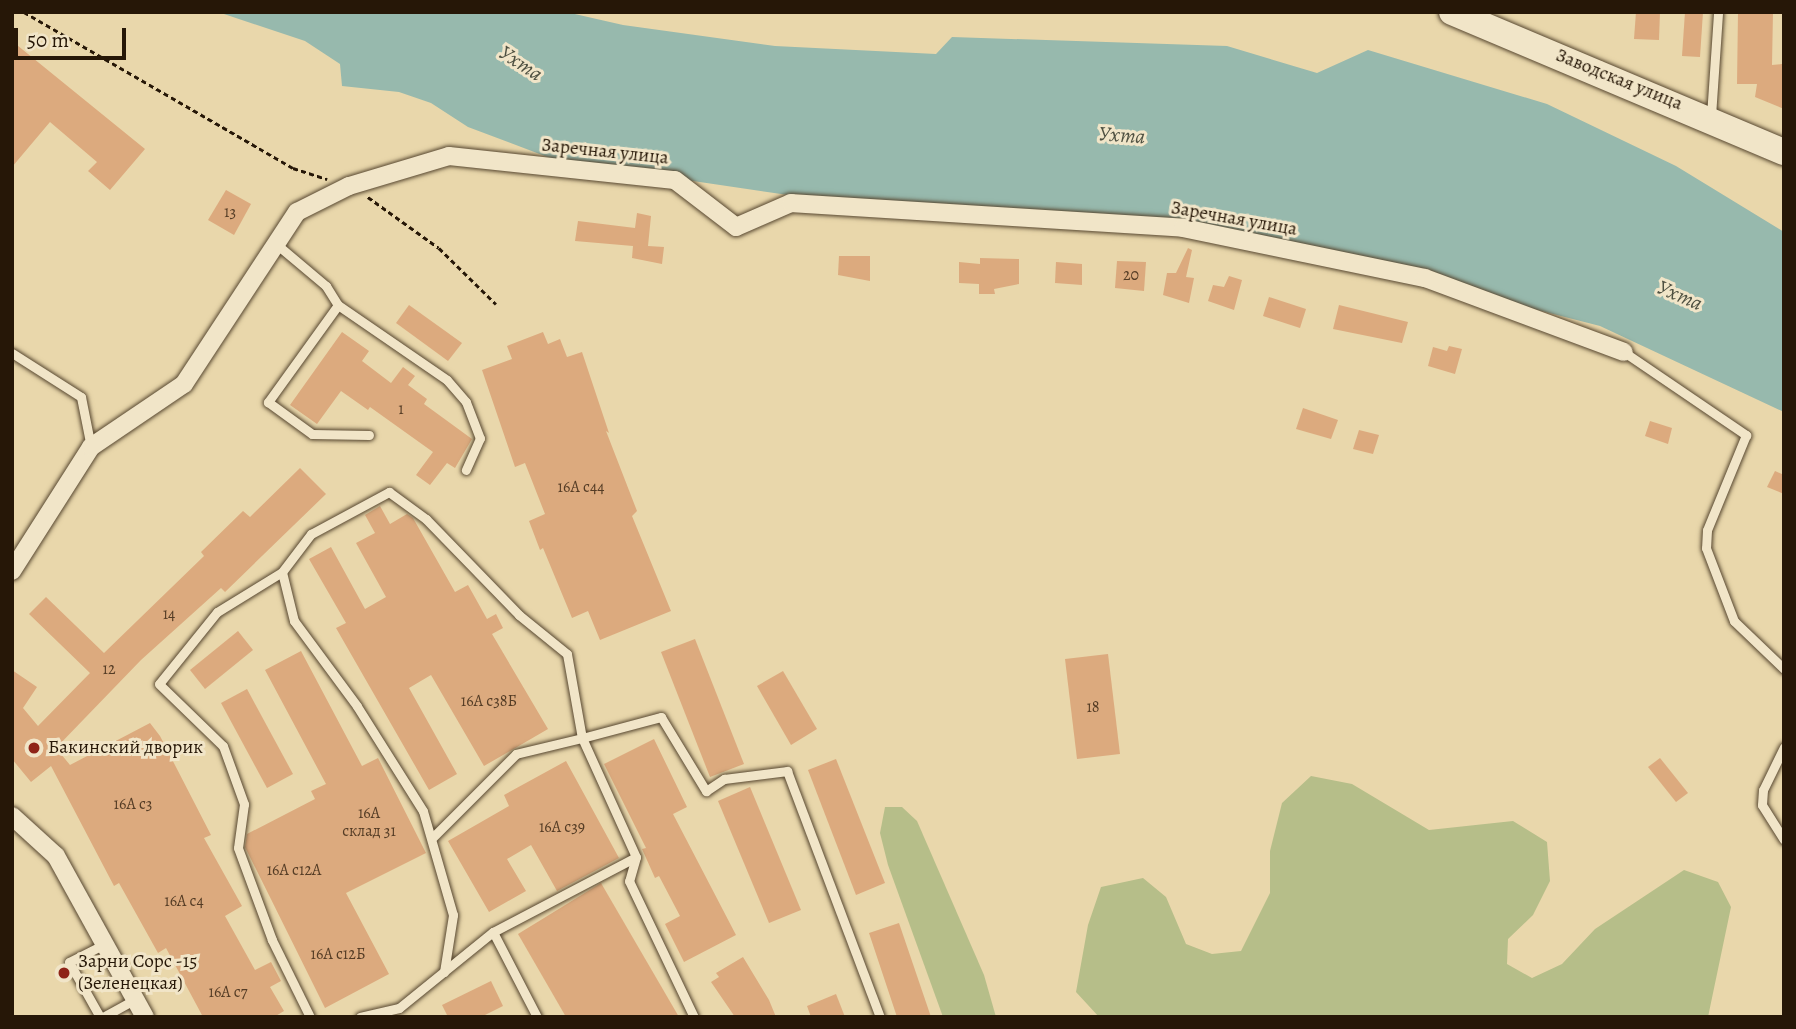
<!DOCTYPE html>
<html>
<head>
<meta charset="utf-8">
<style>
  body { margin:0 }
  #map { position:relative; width:1796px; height:1029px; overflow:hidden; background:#e9d7ab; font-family:Alegreya,serif }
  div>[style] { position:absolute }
  .green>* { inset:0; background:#b6be89 }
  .water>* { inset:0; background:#97b9ad }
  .building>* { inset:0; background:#dcaa7e }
  .path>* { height:2.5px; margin-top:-1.25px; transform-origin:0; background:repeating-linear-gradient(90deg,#261707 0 5px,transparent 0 8.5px) }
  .roads { filter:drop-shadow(0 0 2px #574730) drop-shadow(0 0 2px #574730) }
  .lane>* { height:9px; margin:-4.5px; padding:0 4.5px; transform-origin:4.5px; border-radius:4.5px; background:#f1e5c8 }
  .street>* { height:18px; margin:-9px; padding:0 9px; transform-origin:9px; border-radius:9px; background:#f1e5c8 }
  .secondary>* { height:26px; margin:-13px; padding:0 13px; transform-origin:13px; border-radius:13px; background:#f1e5c8 }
  .dots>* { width:19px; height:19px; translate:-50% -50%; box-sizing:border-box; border:4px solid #f1e5c8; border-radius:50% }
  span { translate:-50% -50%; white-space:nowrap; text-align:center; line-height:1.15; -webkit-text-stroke:6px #f1e5c8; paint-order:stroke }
  .number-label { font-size:16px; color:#543c25 }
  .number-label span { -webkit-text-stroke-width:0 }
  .street-label { font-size:19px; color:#261707 }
  .poi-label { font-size:19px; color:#261707 }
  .left { translate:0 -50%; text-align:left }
  .water-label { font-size:21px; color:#4e5041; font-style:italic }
  .frame { position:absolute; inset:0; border:14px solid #261707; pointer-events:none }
  .scale { position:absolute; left:14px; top:28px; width:112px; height:32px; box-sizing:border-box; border:4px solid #261707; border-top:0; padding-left:9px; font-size:21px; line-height:24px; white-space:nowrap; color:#261707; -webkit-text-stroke:5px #f1e5c8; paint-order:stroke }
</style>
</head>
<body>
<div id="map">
  <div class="green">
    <div style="clip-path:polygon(1311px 776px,1352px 784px,1429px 830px,1513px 821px,1547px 842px,1550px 881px,1533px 915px,1508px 939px,1507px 964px,1532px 978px,1562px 964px,1595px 929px,1684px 870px,1718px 882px,1731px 907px,1708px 1017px,1099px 1017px,1076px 992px,1088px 925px,1101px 887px,1143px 878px,1166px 897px,1186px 944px,1212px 954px,1241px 951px,1270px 893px,1270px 851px,1282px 803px)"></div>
    <div style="clip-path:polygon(885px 807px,902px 807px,917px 821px,984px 975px,996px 1017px,943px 1017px,888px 865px,880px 833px)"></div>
  </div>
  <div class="water">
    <div style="clip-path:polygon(218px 12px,566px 12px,623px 25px,775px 46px,936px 54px,952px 37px,1227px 46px,1317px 73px,1368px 50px,1547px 104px,1676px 166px,1784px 232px,1784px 412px,1600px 326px,1269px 241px,795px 196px,558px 161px,468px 127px,431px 103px,399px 92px,342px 86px,340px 64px,305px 41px)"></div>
  </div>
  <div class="building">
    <div style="clip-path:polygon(1636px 12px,1660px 12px,1659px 40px,1634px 39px)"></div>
    <div style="clip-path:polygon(1685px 12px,1703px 12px,1700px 57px,1682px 56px)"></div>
    <div style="clip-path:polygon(1738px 12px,1773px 12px,1772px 65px,1782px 64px,1784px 109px,1755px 97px,1757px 84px,1737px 84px)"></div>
    <div style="clip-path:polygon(12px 41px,145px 149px,110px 190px,88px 171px,97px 162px,50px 122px,12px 167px)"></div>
    <div style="clip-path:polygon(226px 190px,251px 204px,234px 235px,208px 220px)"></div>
    <div style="clip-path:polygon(637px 213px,651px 216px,648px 246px,664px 247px,662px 264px,632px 258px,633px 246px,575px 241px,578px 221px,635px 228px)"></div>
    <div style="clip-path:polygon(1188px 248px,1192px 250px,1186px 277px,1194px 278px,1189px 303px,1163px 295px,1167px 273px,1176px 273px)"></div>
    <div style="clip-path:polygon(839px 256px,870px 256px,870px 281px,838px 275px)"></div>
    <div style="clip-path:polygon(980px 258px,1019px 259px,1019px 284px,994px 289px,995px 294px,979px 294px,979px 284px,959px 283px,959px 262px,980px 264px)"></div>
    <div style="clip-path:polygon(1117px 261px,1146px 262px,1144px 291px,1115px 288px)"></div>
    <div style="clip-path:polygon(1056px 262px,1082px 264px,1082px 285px,1055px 283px)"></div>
    <div style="clip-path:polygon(1229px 276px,1242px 280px,1234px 310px,1208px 301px,1213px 285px,1224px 287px)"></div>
    <div style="clip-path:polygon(1269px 297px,1306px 309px,1300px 328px,1263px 316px)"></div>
    <div style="clip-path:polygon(409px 305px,462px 343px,448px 361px,396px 323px)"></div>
    <div style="clip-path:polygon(1339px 305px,1408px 322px,1402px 343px,1333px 329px)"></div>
    <div style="clip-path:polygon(342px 332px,369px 351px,362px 361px,391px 383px,403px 367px,415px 376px,408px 385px,427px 399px,424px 404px,472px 439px,455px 468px,447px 463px,430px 485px,416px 475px,433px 452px,370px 407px,368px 410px,341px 391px,317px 424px,290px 405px)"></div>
    <div style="clip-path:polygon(543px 332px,548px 344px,560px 339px,567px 357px,582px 352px,609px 433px,606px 431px,637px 511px,632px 516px,671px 611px,600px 640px,588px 611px,572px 618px,543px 548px,540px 550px,529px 521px,545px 514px,525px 463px,515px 467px,482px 370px,512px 359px,507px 346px)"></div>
    <div style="clip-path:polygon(1449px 346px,1462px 349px,1455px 374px,1428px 366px,1433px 347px,1447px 351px)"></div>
    <div style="clip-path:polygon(1303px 408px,1338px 420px,1331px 439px,1296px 429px)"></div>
    <div style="clip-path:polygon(1650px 421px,1672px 428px,1668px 444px,1645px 436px)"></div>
    <div style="clip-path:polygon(1359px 430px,1379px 435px,1373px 454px,1353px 449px)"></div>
    <div style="clip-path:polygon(300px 468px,326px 494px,225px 592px,221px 588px,141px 660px,56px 748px,70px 765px,150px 723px,160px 736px,211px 835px,204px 838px,242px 906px,225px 916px,255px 970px,271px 962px,281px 981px,270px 987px,284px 1011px,274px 1017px,203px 1017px,166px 948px,158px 953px,119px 883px,114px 886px,51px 766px,31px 782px,12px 759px,12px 670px,37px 687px,23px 708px,38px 726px,90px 673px,29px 614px,46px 597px,104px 653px,204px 556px,201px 552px,243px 511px,250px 517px)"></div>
    <div style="clip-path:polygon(1775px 471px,1784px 475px,1784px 494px,1767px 487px)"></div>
    <div style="clip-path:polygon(380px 506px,390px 524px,407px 514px,413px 518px,455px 592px,468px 585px,487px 619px,496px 614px,503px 628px,492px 634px,548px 729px,484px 766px,431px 675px,409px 688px,457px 774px,429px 790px,336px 628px,346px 623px,309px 559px,331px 547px,365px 609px,386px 597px,356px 543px,375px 533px,365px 515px)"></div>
    <div style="clip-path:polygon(238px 631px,253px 650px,205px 689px,190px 670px)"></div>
    <div style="clip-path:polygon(695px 639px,744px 764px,710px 777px,661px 652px)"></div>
    <div style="clip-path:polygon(301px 651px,362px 766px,378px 758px,426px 853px,346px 893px,389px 974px,325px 1008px,245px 847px,247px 834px,315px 799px,311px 791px,326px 784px,265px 670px)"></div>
    <div style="clip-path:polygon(1108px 654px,1120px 754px,1077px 759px,1065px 659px)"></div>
    <div style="clip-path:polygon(783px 671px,817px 729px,791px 745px,757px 686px)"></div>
    <div style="clip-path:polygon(247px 689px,293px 774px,267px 788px,221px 703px)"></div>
    <div style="clip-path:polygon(654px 739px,687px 807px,673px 814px,736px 935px,684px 962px,665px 924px,680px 916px,659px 876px,655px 878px,642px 849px,646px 848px,604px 764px)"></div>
    <div style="clip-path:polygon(1660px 758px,1688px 793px,1676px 802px,1648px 767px)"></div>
    <div style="clip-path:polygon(836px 759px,885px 883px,856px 895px,808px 770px)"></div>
    <div style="clip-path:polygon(566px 761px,619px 858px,557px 891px,531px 845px,507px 859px,526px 891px,489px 912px,448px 841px,509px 806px,504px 795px)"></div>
    <div style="clip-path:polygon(750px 787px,801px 910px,769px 923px,718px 801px)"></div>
    <div style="clip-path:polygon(601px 883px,679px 1017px,566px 1017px,518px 934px)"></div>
    <div style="clip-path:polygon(899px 923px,931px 1017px,897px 1017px,869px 933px)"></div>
    <div style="clip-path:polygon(743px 957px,769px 1000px,776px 1017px,735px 1017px,711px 982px,719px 977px,716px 973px)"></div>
    <div style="clip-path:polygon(491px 981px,503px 1006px,481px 1017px,448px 1017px,442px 1005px)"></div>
    <div style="clip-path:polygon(836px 994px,845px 1017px,811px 1017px,807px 1006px)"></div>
  </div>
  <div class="path">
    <div style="left:24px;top:12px;width:311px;rotate:30.1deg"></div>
    <div style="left:293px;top:168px;width:36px;rotate:18deg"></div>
    <div style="left:368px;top:197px;width:87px;rotate:35.7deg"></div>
    <div style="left:439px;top:248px;width:80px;rotate:44.5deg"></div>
  </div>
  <div class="roads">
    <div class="lane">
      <div style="left:1711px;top:116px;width:104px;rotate:-86.1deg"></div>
      <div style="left:275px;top:243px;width:67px;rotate:40.1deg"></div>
      <div style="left:326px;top:286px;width:22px;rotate:58deg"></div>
      <div style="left:338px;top:305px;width:132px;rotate:34.5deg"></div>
      <div style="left:447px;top:380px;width:29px;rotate:49deg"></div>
      <div style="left:466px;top:402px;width:39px;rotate:69deg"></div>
      <div style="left:480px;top:438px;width:35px;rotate:114deg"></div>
      <div style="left:338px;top:305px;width:120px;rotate:125.8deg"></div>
      <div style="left:268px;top:402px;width:54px;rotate:36deg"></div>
      <div style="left:312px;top:434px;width:57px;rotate:1deg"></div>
      <div style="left:1624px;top:352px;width:148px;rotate:34.2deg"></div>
      <div style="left:1746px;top:435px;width:103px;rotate:112.3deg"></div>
      <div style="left:1707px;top:530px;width:18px;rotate:93deg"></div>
      <div style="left:1706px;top:548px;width:78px;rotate:69deg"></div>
      <div style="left:1734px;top:621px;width:69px;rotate:43.8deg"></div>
      <div style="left:12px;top:353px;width:82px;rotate:32.5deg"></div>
      <div style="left:81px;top:397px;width:51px;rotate:78.7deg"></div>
      <div style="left:282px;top:572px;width:76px;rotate:148.4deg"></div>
      <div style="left:217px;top:612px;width:92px;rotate:128.9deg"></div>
      <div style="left:159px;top:684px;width:89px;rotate:44.1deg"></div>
      <div style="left:223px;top:746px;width:62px;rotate:70.1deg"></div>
      <div style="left:244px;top:804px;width:44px;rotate:97.8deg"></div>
      <div style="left:238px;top:848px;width:98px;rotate:69.7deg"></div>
      <div style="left:272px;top:940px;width:86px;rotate:63.7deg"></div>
      <div style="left:1784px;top:747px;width:48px;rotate:116deg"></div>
      <div style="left:1763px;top:790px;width:15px;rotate:94deg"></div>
      <div style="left:1762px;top:805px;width:41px;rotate:57.8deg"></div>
      <div style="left:636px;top:857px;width:25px;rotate:106deg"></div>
      <div style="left:629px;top:881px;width:151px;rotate:64.5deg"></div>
      <div style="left:493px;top:932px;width:96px;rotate:62.6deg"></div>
      <div style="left:444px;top:972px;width:58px;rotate:-81deg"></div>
      <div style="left:453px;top:915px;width:108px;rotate:-106.1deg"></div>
      <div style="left:423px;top:811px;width:124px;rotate:-122.2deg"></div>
      <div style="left:357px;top:706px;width:106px;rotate:-126.5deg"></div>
      <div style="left:294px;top:621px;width:50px;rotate:-103.8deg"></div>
      <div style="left:282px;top:572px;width:48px;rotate:-52.7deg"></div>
      <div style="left:311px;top:534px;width:89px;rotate:-28.3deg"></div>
      <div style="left:389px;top:492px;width:46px;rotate:36.1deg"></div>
      <div style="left:426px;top:519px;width:134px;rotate:45.9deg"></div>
      <div style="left:519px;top:615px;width:62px;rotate:39.1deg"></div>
      <div style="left:567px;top:654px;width:85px;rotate:79.9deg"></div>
      <div style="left:582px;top:738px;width:82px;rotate:-14.9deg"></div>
      <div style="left:661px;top:717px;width:87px;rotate:58.7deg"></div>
      <div style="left:706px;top:791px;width:22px;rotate:-34deg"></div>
      <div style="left:724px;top:779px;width:64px;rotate:-7.2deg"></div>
      <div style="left:787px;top:771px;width:263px;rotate:69.3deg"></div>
      <div style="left:100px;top:1017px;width:63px;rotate:-119.4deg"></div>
      <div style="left:69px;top:962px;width:40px;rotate:-26.6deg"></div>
      <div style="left:103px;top:1017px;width:38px;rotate:-29deg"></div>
      <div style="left:360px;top:1017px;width:40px;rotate:-13deg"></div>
      <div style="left:399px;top:1008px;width:121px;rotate:-39deg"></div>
      <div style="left:493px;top:932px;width:161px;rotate:-27.7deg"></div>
      <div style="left:636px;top:857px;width:131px;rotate:-114.4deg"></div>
      <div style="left:582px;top:738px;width:68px;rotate:166.4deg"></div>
      <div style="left:516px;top:754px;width:117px;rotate:135deg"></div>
    </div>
    <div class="street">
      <div style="left:12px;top:571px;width:147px;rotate:-57.5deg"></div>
      <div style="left:91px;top:447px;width:112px;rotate:-34.1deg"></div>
      <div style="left:184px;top:384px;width:206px;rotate:-56.7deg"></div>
      <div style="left:297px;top:212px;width:58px;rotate:-26.6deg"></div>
      <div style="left:349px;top:186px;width:104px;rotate:-16.7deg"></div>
      <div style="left:449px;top:156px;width:227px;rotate:6.1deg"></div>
      <div style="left:675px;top:180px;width:77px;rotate:37.6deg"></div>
      <div style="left:736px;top:227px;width:60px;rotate:-23.6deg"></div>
      <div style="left:791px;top:203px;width:393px;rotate:3.6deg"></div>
      <div style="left:1183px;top:228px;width:247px;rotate:11.7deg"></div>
      <div style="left:1425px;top:278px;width:212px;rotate:20.4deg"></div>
      <div style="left:12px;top:816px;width:59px;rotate:42.3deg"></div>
      <div style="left:56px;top:856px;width:184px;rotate:61.1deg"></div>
    </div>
    <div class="secondary">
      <div style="left:1452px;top:12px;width:360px;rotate:22.9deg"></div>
    </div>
  </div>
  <div class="dots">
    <div style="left:34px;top:748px;background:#8f2418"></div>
    <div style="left:64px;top:973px;background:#8f2418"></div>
  </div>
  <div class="number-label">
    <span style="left:230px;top:212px">13</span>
    <span style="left:1131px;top:275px">20</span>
    <span style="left:401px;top:409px">1</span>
    <span style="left:581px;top:487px">16А с44</span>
    <span style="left:169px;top:614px">14</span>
    <span style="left:109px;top:669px">12</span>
    <span style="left:489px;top:701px">16А с38Б</span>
    <span style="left:1093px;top:707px">18</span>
    <span style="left:133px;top:804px">16А с3</span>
    <span style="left:369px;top:822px">16А<br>склад 31</span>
    <span style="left:562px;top:827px">16А с39</span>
    <span style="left:294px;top:870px">16А с12А</span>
    <span style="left:184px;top:901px">16А с4</span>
    <span style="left:338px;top:954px">16А с12Б</span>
    <span style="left:228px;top:992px">16А с7</span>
  </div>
  <div class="street-label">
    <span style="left:1619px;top:80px;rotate:22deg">Заводская улица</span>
    <span style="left:605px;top:152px;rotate:6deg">Заречная улица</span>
    <span style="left:1234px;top:219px;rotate:10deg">Заречная улица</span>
  </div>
  <div class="poi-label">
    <span class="left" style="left:48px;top:748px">Бакинский дворик</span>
    <span class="left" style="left:78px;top:973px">Зарни Сорс -15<br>(Зеленецкая)</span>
  </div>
  <div class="water-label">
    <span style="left:521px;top:63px;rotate:33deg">Ухта</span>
    <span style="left:1122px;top:135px;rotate:4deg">Ухта</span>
    <span style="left:1680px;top:295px;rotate:23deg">Ухта</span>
  </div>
  <div class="frame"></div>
  <div class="scale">50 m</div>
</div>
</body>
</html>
